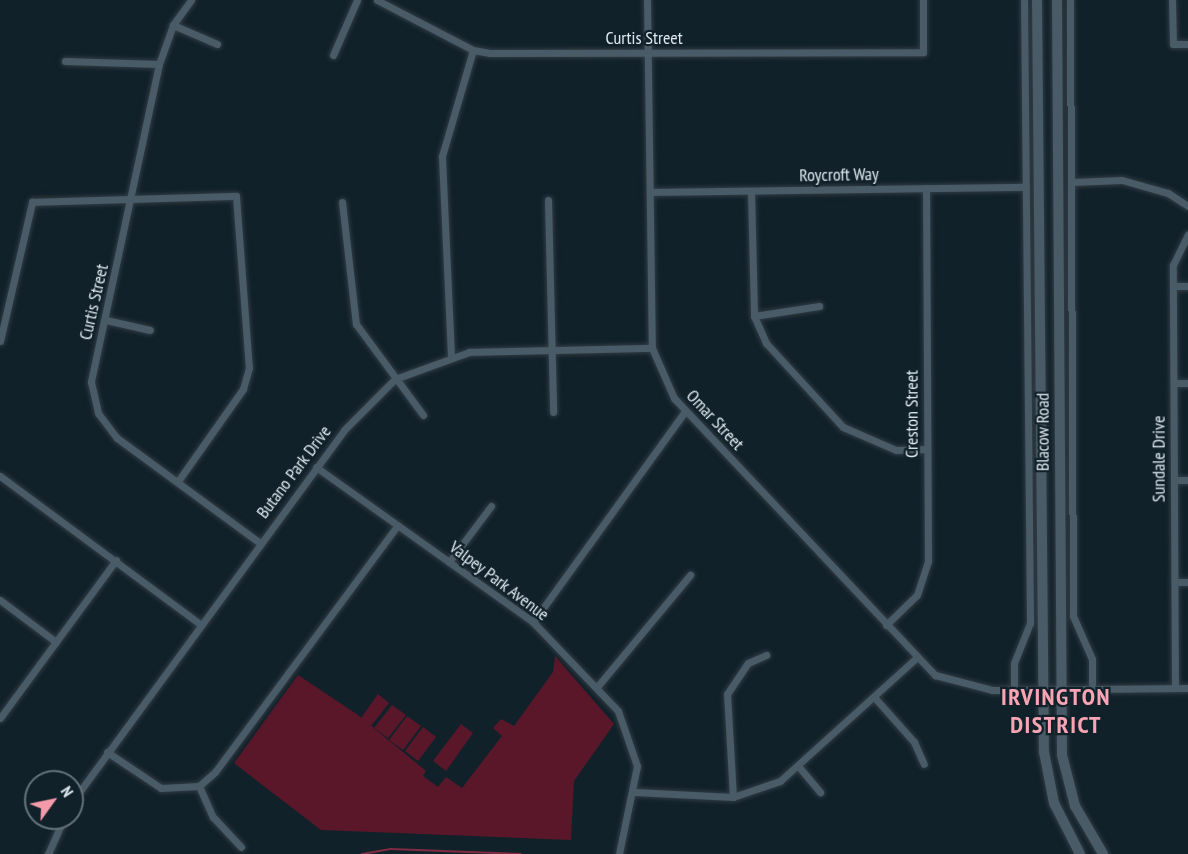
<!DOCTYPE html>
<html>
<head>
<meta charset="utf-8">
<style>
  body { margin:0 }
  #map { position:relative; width:1188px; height:854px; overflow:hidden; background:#11212a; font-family:"PT Sans Narrow",sans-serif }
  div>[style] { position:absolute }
  .green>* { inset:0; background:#5a172a }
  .stream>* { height:2px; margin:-1px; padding:0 1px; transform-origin:1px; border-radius:1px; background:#7f2c42 }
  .roads { filter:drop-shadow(0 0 2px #313b43) drop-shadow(0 0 2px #313b43) }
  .minor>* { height:7px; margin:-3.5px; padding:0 3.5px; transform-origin:3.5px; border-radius:3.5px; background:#495b66 }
  .secondary>* { height:10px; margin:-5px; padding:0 5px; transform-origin:5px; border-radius:5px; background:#495b66 }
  span { translate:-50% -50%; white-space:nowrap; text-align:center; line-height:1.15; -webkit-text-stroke:4.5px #11212a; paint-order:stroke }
  .street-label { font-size:18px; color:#dee8ef }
  .district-label { font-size:24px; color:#f8a4b4; font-weight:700; letter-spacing:1.5px }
  .north { position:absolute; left:24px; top:770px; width:60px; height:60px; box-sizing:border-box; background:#11212a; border:2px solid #637179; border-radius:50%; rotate:57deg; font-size:16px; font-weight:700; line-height:24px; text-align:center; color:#dee8ef }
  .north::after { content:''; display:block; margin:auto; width:21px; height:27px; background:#f39aab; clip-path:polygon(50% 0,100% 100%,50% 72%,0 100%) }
</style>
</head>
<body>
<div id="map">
  <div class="green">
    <div style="clip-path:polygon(555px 656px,614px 724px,574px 781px,571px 840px,321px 830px,234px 763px,298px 675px,358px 715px,426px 771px,423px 776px,438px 787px,446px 777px,462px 788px,502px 736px,493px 728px,501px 719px,514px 726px,553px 672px)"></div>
    <div style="clip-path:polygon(378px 694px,389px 703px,371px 726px,361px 718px)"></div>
    <div style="clip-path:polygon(392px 705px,406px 715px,388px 738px,374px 728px)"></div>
    <div style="clip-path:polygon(407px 716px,421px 726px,403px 750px,389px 740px)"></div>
    <div style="clip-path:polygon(461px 724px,473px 733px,446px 771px,433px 761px)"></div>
    <div style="clip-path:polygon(423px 727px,436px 737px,418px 761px,405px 751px)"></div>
  </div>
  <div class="stream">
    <div style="left:362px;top:854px;width:29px;rotate:-10deg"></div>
    <div style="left:391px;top:849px;width:130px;rotate:2.2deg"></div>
  </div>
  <div class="roads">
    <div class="minor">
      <div style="left:191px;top:0;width:31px;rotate:126deg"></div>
      <div style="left:173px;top:25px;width:41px;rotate:109.7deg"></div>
      <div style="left:159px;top:64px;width:325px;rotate:102.1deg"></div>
      <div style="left:91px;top:382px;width:32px;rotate:77deg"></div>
      <div style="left:98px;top:413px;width:31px;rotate:53deg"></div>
      <div style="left:117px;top:438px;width:177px;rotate:36.3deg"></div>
      <div style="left:377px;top:0;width:108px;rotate:27.5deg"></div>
      <div style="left:473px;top:50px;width:17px;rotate:10deg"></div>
      <div style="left:490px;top:53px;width:433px;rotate:-0.1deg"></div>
      <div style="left:923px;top:52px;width:52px;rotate:-90deg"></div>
      <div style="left:647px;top:0;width:348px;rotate:89.2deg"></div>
      <div style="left:652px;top:348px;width:55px;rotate:66.3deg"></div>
      <div style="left:674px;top:398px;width:381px;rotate:46.7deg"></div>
      <div style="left:935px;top:675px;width:59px;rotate:14.7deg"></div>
      <div style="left:992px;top:690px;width:196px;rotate:-0.6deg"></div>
      <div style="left:1070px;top:0;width:616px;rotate:89.72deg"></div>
      <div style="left:1073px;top:616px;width:47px;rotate:66.2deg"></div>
      <div style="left:1092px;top:659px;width:30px;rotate:90deg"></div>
      <div style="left:1172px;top:0;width:44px;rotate:88.7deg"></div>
      <div style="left:1173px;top:44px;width:15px"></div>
      <div style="left:173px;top:25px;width:48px;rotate:23.4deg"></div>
      <div style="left:333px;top:55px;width:60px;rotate:-66.4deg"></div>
      <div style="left:65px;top:61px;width:94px;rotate:1.8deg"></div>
      <div style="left:1072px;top:182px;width:50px;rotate:-2.3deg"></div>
      <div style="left:1122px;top:180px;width:48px;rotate:15.8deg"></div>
      <div style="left:1168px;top:193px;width:24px;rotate:33deg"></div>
      <div style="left:751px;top:191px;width:125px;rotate:88.6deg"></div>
      <div style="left:754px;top:316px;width:30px;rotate:66deg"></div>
      <div style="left:766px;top:343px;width:114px;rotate:47.5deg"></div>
      <div style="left:843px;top:427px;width:58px;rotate:23.5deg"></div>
      <div style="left:896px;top:450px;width:31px;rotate:-2deg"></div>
      <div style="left:652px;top:192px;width:374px;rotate:-0.8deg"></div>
      <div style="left:548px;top:200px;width:212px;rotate:88.6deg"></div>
      <div style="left:342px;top:202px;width:123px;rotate:83.5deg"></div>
      <div style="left:356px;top:324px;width:113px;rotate:53.6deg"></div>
      <div style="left:1173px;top:286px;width:15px"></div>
      <div style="left:754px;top:316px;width:66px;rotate:-8.7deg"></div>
      <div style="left:106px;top:320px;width:45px;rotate:12.8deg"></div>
      <div style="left:0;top:341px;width:143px;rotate:-77deg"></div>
      <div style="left:32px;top:202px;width:204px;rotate:-1.7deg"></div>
      <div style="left:236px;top:196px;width:172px;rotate:85.7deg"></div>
      <div style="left:249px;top:368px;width:22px;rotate:106deg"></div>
      <div style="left:243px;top:389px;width:113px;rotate:125.2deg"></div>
      <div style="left:451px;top:356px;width:200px;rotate:-92.6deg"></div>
      <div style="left:442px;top:156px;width:110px;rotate:-73.7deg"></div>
      <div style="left:1174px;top:383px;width:14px"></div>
      <div style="left:316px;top:467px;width:267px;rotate:35.5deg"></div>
      <div style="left:533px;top:622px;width:123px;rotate:46.3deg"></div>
      <div style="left:618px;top:711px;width:58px;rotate:70.9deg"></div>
      <div style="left:637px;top:766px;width:90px;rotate:101.6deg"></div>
      <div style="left:0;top:476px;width:250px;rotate:36.5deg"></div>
      <div style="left:1174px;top:480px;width:14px"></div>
      <div style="left:449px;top:562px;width:70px;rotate:-53.1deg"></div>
      <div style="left:1175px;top:582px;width:13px"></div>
      <div style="left:0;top:600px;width:70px;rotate:36.9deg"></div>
      <div style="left:533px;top:622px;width:260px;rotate:-54.2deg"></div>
      <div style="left:886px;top:625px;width:43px;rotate:-44.1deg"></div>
      <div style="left:917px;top:595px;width:36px;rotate:-72deg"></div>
      <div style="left:928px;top:561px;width:373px;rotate:-90.3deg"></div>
      <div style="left:597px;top:687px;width:146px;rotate:-50.3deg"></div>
      <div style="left:1175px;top:688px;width:423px;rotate:-90.3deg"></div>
      <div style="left:1173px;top:265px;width:34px;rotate:-64deg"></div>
      <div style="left:1014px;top:689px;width:26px;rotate:-90deg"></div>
      <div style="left:1014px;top:663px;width:43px;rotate:-68.2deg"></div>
      <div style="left:1030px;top:623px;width:623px;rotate:-90.55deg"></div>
      <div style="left:875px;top:698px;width:59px;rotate:48.4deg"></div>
      <div style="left:914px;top:742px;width:24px;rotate:66deg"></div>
      <div style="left:0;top:718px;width:196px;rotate:-53.7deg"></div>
      <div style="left:107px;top:752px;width:65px;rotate:33.7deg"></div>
      <div style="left:161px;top:788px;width:38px;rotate:-3deg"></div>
      <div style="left:199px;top:786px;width:21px;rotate:-41deg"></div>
      <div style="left:215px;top:772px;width:307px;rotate:-53.5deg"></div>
      <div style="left:799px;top:767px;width:33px;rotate:50deg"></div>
      <div style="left:199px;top:786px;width:34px;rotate:66deg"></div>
      <div style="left:213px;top:817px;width:41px;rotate:47deg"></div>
      <div style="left:635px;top:792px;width:98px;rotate:2.9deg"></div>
      <div style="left:733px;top:797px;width:50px;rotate:-18.8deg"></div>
      <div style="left:780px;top:781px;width:182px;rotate:-42.1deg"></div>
      <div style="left:733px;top:797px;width:103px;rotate:-93.3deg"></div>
      <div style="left:727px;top:694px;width:37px;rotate:-56deg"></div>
      <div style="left:748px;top:663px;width:20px;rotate:-24deg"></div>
      <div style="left:72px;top:802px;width:461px;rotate:-53.8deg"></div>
      <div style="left:344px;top:430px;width:72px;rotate:-45deg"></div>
      <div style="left:395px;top:379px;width:79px;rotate:-20deg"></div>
      <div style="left:469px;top:352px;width:183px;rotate:-1.3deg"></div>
      <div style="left:48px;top:854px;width:39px;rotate:-66deg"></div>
    </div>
    <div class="secondary">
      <div style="left:1037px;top:0;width:752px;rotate:89.47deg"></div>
      <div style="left:1044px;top:752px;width:52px;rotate:78.9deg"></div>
      <div style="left:1054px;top:803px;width:57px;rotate:63deg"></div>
      <div style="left:1057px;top:0;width:755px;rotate:89.62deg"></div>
      <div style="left:1062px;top:755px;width:53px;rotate:75.7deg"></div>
      <div style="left:1075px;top:806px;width:56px;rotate:59.7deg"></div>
    </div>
  </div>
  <div class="street-label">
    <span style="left:644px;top:38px">Curtis Street</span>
    <span style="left:839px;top:175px;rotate:-1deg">Roycroft Way</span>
    <span style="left:94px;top:302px;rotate:-77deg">Curtis Street</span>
    <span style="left:912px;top:414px;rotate:-90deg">Creston Street</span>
    <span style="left:715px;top:420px;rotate:47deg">Omar Street</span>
    <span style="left:1043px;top:432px;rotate:-90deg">Blacow Road</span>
    <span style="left:1159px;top:459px;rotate:-90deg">Sundale Drive</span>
    <span style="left:294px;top:472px;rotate:-53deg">Butano Park Drive</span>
    <span style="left:499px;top:581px;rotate:37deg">Valpey Park Avenue</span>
  </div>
  <div class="district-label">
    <span style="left:1056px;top:711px">IRVINGTON<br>DISTRICT</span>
  </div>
  <div class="north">N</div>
</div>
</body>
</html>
